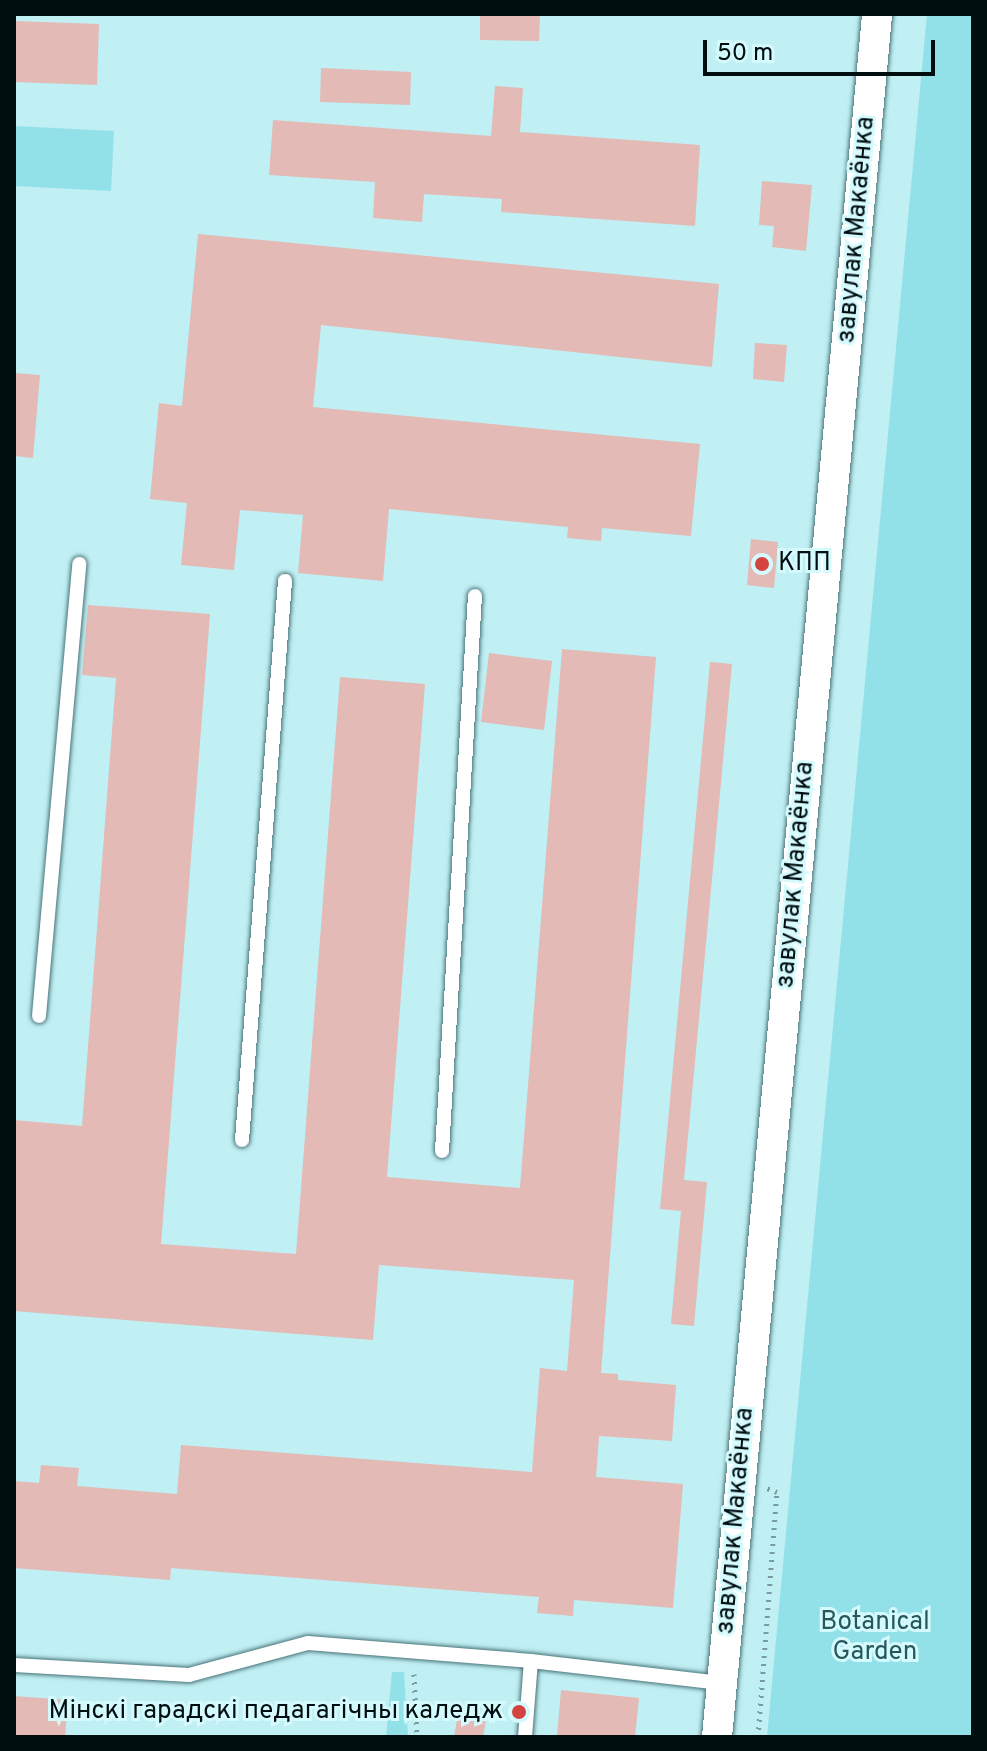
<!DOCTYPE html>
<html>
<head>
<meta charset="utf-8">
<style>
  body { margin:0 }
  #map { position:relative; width:987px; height:1751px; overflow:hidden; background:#c0eff4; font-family:Overpass,sans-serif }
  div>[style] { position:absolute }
  .green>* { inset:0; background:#93e1e8 }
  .building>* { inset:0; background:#e3bab5 }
  .path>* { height:5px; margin-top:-2.5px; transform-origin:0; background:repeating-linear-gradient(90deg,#799b9f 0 2px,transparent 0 8px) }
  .roads { filter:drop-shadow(0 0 2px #487478) drop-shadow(0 0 2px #487478) }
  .lane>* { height:14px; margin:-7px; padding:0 7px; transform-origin:7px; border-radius:7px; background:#fff }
  .street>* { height:30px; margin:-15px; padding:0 15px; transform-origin:15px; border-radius:15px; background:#fff }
  .dots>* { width:22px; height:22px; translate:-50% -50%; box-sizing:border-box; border:4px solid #d5fafe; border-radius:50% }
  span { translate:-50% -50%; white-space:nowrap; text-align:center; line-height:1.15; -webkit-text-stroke:6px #d5fafe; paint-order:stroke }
  .street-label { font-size:26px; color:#010e10 }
  .poi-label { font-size:26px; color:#010e10 }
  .left { translate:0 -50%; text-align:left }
  .right { translate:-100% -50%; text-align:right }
  .park-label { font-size:26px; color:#24585d }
  .frame { position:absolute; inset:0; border:16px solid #010e10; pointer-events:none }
  .scale { position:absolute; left:703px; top:40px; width:232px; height:36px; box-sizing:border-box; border:4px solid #010e10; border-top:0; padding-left:10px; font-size:24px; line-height:28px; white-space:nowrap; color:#010e10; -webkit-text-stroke:6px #d5fafe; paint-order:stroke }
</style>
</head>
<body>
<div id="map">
  <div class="green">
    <div style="clip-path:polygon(927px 14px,973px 14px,973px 1737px,767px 1737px)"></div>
    <div style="clip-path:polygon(14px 126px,114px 131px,111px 191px,14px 186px)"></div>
    <div style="clip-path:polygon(392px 1672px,404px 1672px,408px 1737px,386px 1737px)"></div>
  </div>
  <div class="building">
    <div style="clip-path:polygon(480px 14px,540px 14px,539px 41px,480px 40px)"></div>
    <div style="clip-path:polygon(14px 21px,99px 24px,97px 85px,14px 82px)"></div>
    <div style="clip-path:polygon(321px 68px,411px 72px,410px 105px,320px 102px)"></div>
    <div style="clip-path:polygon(495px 86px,523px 88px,520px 132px,700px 145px,695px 226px,501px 212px,502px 199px,424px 194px,422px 222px,373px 218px,375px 182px,269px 175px,273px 120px,491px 136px)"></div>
    <div style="clip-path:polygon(762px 181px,812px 185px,806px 251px,772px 247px,774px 226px,759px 225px)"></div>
    <div style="clip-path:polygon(198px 234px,719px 284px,712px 367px,321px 325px,313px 407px,700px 444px,691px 536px,602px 528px,601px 541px,567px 538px,568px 527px,389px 509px,383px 581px,298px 573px,303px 515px,240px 510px,234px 570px,181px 565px,187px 503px,150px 499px,159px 403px,182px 406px)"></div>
    <div style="clip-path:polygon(755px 343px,787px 345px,784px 382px,753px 379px)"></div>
    <div style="clip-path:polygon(14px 373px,40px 375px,33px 458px,14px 456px)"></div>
    <div style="clip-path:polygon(751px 539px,778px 542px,774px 588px,747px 585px)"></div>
    <div style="clip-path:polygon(88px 605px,210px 614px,161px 1244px,296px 1254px,340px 677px,425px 684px,387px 1177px,520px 1188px,562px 649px,656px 657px,601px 1373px,618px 1374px,618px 1380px,676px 1385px,672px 1441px,599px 1436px,596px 1477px,683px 1484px,673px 1608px,574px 1600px,573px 1616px,537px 1613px,539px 1597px,171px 1568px,170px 1580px,14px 1568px,14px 1481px,39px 1483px,41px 1465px,79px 1468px,77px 1486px,177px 1494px,181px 1445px,532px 1472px,540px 1368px,567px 1371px,574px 1280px,379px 1265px,373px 1340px,14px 1311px,14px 1120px,82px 1126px,116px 678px,82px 675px)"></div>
    <div style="clip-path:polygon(489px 653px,552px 661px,544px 730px,481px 722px)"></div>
    <div style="clip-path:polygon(710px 662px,732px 664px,684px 1180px,707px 1182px,694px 1326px,671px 1324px,681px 1211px,660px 1209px)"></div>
    <div style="clip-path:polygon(561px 1690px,639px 1698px,635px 1737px,557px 1737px)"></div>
    <div style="clip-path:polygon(14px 1696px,68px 1700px,65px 1737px,14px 1737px)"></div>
    <div style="clip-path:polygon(458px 1714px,486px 1720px,483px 1737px,454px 1737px)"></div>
  </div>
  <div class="path">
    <div style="left:414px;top:1674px;width:63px;rotate:87.3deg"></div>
    <div style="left:758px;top:1737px;width:246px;rotate:-85.6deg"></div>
    <div style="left:777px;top:1492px;width:11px;rotate:-158deg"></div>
  </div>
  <div class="roads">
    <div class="lane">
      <div style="left:39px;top:1016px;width:454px;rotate:-84.9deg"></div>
      <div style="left:242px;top:1140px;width:561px;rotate:-85.6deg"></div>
      <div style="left:442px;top:1151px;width:556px;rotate:-86.6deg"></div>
      <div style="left:14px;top:1665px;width:175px;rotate:3.3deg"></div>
      <div style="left:189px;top:1675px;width:123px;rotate:-15.1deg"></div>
      <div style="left:308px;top:1643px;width:224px;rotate:4.6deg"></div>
      <div style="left:525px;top:1737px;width:76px;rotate:-85.5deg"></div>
      <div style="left:531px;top:1661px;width:191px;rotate:6.6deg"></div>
    </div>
    <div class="street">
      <div style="left:717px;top:1737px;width:1730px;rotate:-84.69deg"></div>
    </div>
  </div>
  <div class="dots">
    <div style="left:762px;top:564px;background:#d34441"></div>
    <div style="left:519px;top:1712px;background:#d34441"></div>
  </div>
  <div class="street-label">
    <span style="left:857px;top:230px;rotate:-85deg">завулак Макаёнка</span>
    <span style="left:796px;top:875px;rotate:-85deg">завулак Макаёнка</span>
    <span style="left:736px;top:1521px;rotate:-85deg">завулак Макаёнка</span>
  </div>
  <div class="poi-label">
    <span class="left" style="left:778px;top:564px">КПП</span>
    <span class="right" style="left:503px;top:1712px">Мінскі гарадскі педагагічны каледж</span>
  </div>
  <div class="park-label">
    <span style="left:875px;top:1638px">Botanical<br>Garden</span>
  </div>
  <div class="frame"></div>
  <div class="scale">50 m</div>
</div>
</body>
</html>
